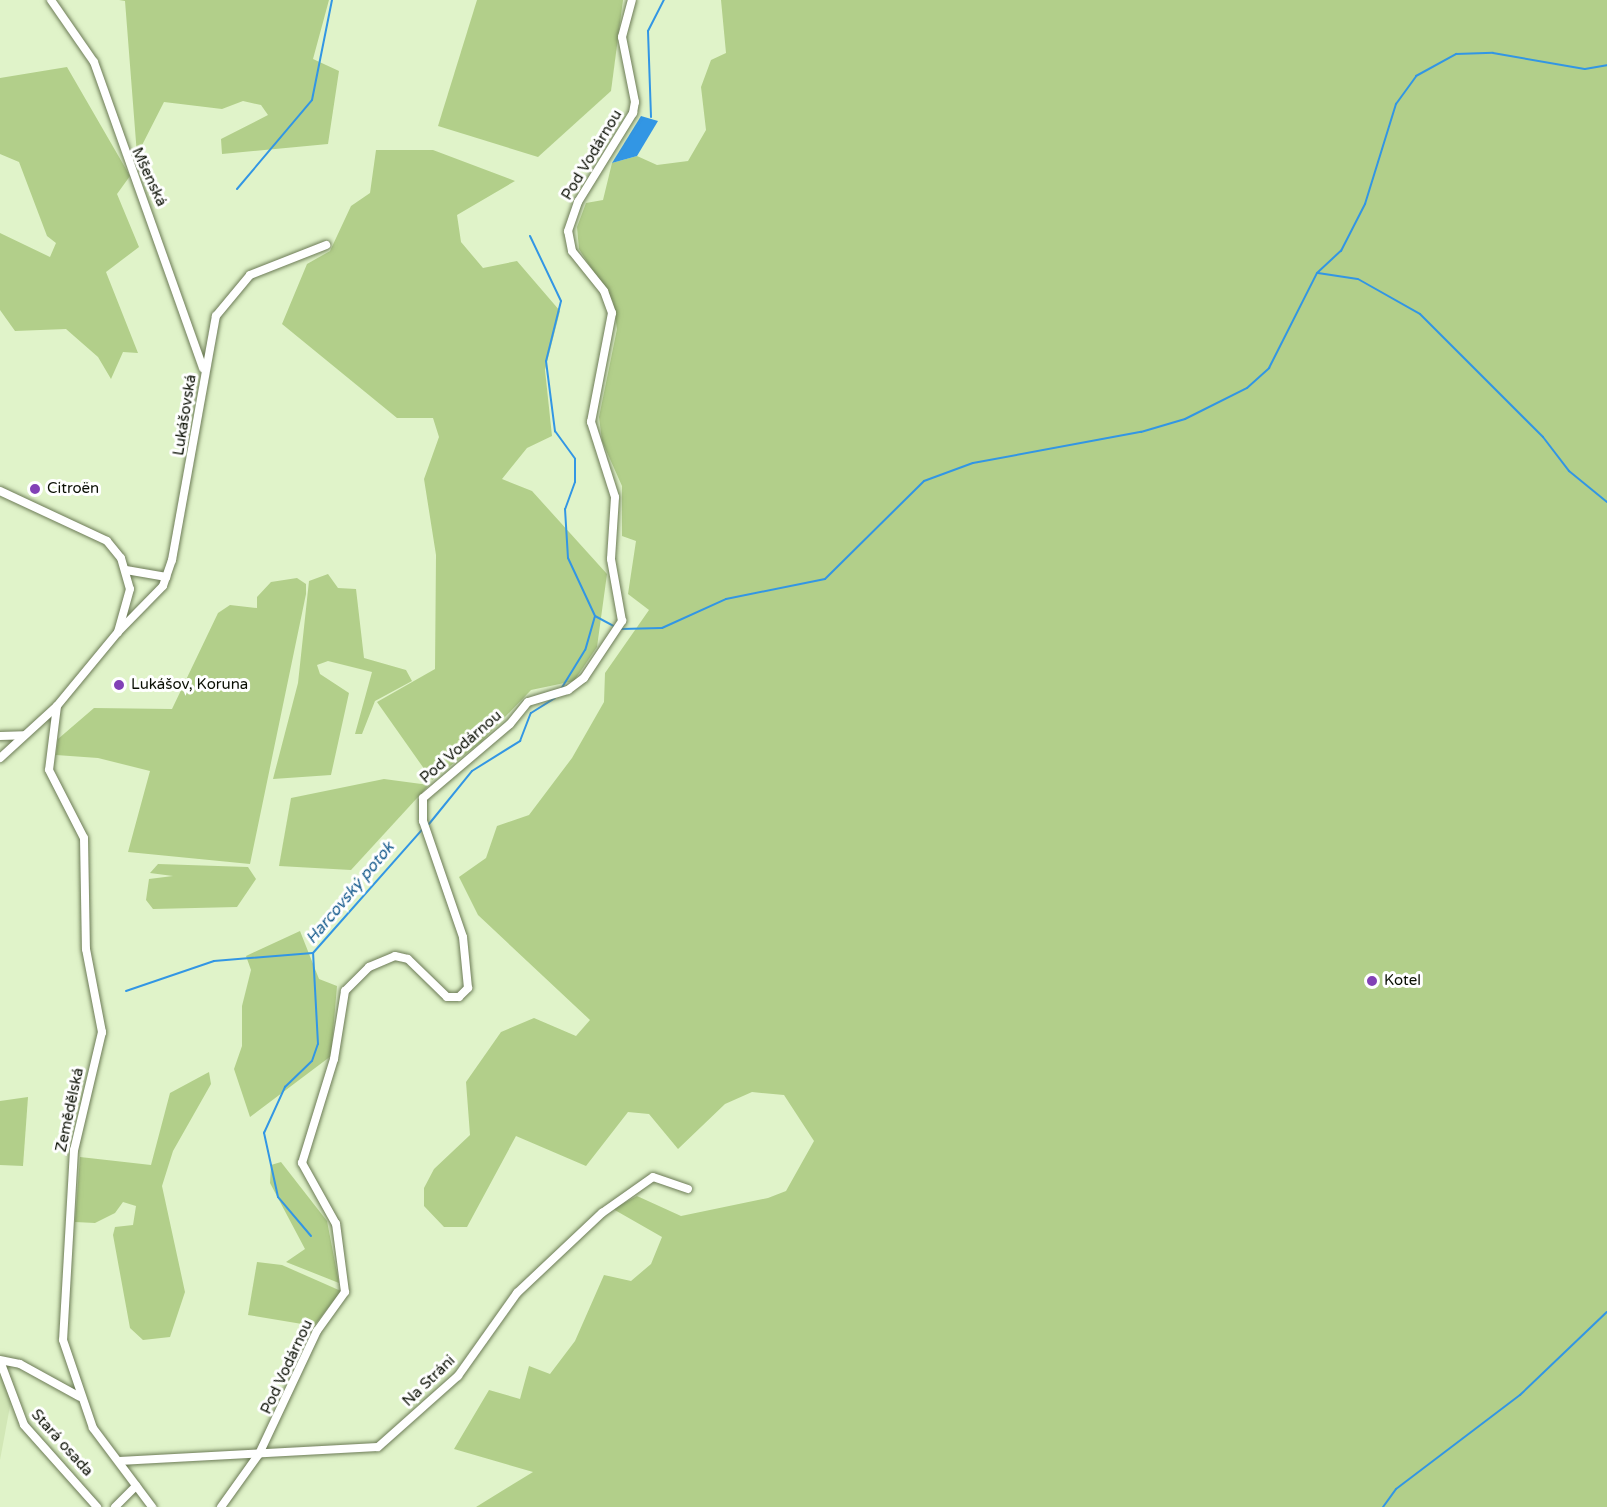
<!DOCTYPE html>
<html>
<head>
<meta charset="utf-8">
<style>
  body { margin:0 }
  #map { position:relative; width:1607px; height:1507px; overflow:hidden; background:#e0f3c9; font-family:"Varela Round",sans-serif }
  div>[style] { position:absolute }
  .built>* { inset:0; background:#d2e7b6 }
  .green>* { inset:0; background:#b2cf8a }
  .water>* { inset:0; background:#3296e4 }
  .stream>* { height:2px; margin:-1px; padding:0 1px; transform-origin:1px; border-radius:1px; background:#3296e4 }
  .roads { filter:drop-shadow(0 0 2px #6c7b56) drop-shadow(0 0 2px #6c7b56) }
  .minor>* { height:8px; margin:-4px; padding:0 4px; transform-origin:4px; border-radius:4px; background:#fff }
  .dots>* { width:16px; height:16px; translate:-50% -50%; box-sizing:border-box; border:3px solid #fff; border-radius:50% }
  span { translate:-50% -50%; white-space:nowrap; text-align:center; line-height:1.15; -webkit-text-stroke:6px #fff; paint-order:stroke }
  .street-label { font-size:15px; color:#0a0f03 }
  .poi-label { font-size:15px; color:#0a0f03 }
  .left { translate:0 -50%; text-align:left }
  .water-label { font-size:16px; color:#14598c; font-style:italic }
</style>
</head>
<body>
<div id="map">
  <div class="built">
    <div style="clip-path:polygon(0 1364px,11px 1401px,0 1460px)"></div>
  </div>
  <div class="green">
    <div style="clip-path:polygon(119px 0,329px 0,313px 59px,339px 71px,328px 144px,222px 154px,221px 139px,268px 115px,261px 105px,243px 101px,222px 109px,164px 102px,137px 155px,125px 1px)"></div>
    <div style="clip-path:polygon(477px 0,623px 0,611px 91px,538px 157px,438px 126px)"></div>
    <div style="clip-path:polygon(721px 0,1607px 0,1607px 1507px,476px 1507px,533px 1472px,454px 1449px,489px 1390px,520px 1399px,529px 1366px,550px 1374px,575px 1341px,604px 1275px,631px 1281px,651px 1264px,662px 1237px,613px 1209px,637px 1196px,681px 1216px,768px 1198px,786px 1191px,814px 1141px,784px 1095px,752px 1092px,725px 1104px,678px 1149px,649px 1114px,628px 1112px,586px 1166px,516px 1136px,467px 1227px,444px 1227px,424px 1206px,424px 1188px,434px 1169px,470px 1135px,466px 1082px,501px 1032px,534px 1018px,576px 1036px,590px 1020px,478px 915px,459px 877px,486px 858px,497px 826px,529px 815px,572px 758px,604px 702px,605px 673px,649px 610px,628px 594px,636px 541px,622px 536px,622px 486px,602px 441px,599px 417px,617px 329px,613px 302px,579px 249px,577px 227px,586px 203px,603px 200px,612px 163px,637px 156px,657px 165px,688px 161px,706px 130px,701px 87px,711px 60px,726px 53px)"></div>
    <div style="clip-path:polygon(67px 67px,130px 176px,117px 194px,139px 247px,106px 272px,138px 353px,123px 352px,111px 379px,98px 357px,66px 329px,15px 331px,0 310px,0 233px,50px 257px,56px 243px,47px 236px,19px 162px,0 154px,0 78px)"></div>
    <div style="clip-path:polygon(376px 150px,433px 150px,515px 181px,457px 215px,461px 242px,483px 268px,517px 261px,560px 311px,545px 370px,552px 436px,527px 448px,502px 479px,532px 491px,607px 574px,597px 647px,574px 681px,531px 690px,481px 742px,432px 780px,377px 702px,435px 669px,436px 555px,424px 479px,439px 437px,433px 418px,397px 418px,282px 324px,307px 264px,330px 251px,351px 206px,370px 193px)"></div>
    <div style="clip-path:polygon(328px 574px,338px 588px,356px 589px,364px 658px,406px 670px,412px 681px,375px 701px,362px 734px,355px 734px,372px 672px,328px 661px,317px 665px,320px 674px,349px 693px,331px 775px,273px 779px,298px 683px,309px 581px)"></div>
    <div style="clip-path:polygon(297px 578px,306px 584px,306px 594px,250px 864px,128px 852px,150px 771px,98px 758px,56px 755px,58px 739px,94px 708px,172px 709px,218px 613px,230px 605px,257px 608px,257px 597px,271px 582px)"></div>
    <div style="clip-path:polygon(384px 779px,429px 785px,351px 870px,279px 866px,291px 798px)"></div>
    <div style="clip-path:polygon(158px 864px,248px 867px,256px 879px,237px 907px,153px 909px,146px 900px,149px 879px,173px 876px,150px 873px)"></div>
    <div style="clip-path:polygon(300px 931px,319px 979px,337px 986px,331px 1056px,250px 1117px,234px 1069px,242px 1046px,242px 1006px,251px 970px,246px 956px)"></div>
    <div style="clip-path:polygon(209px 1072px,211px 1084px,173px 1151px,162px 1186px,185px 1292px,170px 1337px,143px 1340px,130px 1328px,113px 1235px,115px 1227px,133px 1225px,136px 1206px,123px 1202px,115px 1213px,95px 1223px,75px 1222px,80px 1157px,151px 1165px,170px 1093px)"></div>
    <div style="clip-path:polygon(28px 1097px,23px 1166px,0 1165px,0 1101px)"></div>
    <div style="clip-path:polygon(281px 1162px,327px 1221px,339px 1283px,286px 1262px,305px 1249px,270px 1183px,271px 1165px)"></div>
    <div style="clip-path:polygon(257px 1262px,282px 1265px,341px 1291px,314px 1326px,248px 1315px)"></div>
  </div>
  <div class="water">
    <div style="clip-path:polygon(641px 116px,658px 121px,637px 156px,612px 163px)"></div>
  </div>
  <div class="stream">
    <div style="left:651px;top:117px;width:86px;rotate:-92deg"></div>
    <div style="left:648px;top:31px;width:35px;rotate:-63deg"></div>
    <div style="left:237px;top:189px;width:116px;rotate:-49.9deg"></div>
    <div style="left:312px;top:100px;width:102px;rotate:-78.7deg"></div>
    <div style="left:530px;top:236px;width:72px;rotate:64.5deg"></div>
    <div style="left:561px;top:301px;width:62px;rotate:104deg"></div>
    <div style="left:546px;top:361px;width:71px;rotate:82.7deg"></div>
    <div style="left:555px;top:431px;width:34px;rotate:54deg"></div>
    <div style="left:575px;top:459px;width:23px;rotate:90deg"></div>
    <div style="left:575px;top:482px;width:29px;rotate:110deg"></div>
    <div style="left:565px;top:509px;width:49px;rotate:86.5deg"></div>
    <div style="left:568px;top:558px;width:64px;rotate:65deg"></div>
    <div style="left:595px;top:616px;width:35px;rotate:106deg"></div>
    <div style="left:585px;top:650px;width:46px;rotate:121.6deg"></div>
    <div style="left:1318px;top:273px;width:40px;rotate:8.5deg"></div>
    <div style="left:1358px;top:279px;width:71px;rotate:29.4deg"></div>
    <div style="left:1420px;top:314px;width:174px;rotate:45deg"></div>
    <div style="left:1543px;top:437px;width:43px;rotate:52.6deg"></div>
    <div style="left:1569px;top:471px;width:49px;rotate:39.2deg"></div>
    <div style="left:595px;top:616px;width:24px;rotate:28deg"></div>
    <div style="left:621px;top:629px;width:41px;rotate:-1.4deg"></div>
    <div style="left:662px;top:628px;width:70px;rotate:-24.4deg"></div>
    <div style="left:726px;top:599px;width:101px;rotate:-11.4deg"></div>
    <div style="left:825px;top:579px;width:139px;rotate:-44.7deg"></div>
    <div style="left:924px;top:481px;width:52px;rotate:-20.2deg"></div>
    <div style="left:973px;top:463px;width:171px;rotate:-10.5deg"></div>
    <div style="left:1141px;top:432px;width:46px;rotate:-16.5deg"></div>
    <div style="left:1185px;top:419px;width:69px;rotate:-26.6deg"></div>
    <div style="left:1247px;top:388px;width:30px;rotate:-42deg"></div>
    <div style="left:1269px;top:368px;width:106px;rotate:-63.2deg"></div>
    <div style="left:1317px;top:273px;width:33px;rotate:-43deg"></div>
    <div style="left:1341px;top:251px;width:53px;rotate:-62.9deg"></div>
    <div style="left:1365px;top:204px;width:105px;rotate:-72.8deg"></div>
    <div style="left:1396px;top:104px;width:34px;rotate:-54deg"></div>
    <div style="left:1416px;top:76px;width:46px;rotate:-28.8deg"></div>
    <div style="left:1456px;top:54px;width:37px;rotate:-2deg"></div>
    <div style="left:1493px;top:53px;width:93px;rotate:9.9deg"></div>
    <div style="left:1585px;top:69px;width:22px;rotate:-10deg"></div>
    <div style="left:429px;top:824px;width:68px;rotate:-50.9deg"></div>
    <div style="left:472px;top:771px;width:57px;rotate:-32deg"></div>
    <div style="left:520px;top:741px;width:30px;rotate:-69deg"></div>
    <div style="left:531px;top:713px;width:28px;rotate:-32deg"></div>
    <div style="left:126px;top:991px;width:93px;rotate:-18.8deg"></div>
    <div style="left:214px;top:961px;width:99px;rotate:-4.6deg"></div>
    <div style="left:311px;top:1236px;width:51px;rotate:-130.2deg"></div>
    <div style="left:278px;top:1197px;width:66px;rotate:-102.3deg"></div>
    <div style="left:264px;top:1133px;width:51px;rotate:-65.5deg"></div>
    <div style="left:285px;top:1087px;width:37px;rotate:-44deg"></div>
    <div style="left:312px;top:1061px;width:18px;rotate:-71deg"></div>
    <div style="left:318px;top:1044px;width:91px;rotate:-93.1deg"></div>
    <div style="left:313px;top:953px;width:164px;rotate:-48.5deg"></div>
    <div style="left:1383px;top:1507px;width:22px;rotate:-54deg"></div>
    <div style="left:1396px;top:1489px;width:156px;rotate:-37.2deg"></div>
    <div style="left:1520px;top:1395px;width:120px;rotate:-43.7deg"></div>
  </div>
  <div class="roads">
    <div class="minor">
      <div style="left:51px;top:0;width:75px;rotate:55.3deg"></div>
      <div style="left:94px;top:62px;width:325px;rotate:70.4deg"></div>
      <div style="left:0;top:491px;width:118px;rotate:25deg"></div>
      <div style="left:107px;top:541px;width:22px;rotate:51deg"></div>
      <div style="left:121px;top:558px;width:32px;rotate:74deg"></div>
      <div style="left:130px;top:589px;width:45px;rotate:105.6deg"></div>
      <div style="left:118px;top:632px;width:96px;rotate:129.5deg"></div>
      <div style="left:57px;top:706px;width:77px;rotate:137.6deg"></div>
      <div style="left:126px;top:570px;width:41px;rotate:9.9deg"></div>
      <div style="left:118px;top:632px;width:64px;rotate:-45.6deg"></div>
      <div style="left:163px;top:586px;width:28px;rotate:-71deg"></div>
      <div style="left:172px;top:560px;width:248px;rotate:-79.8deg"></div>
      <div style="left:216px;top:316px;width:53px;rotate:-50.3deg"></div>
      <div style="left:250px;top:275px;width:82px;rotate:-21.5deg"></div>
      <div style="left:57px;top:706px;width:64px;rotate:97.1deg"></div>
      <div style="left:49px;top:770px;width:76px;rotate:62.8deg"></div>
      <div style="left:84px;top:838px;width:111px;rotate:89deg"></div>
      <div style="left:86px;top:949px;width:85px;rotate:79.1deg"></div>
      <div style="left:102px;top:1032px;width:121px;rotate:103.3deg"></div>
      <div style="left:74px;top:1150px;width:190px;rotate:93.3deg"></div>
      <div style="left:63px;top:1340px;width:93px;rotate:71.2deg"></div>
      <div style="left:93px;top:1428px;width:99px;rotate:53.2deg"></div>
      <div style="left:0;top:736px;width:24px;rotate:-2deg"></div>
      <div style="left:0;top:1360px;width:20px;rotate:11deg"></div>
      <div style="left:20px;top:1364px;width:68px;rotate:28.8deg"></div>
      <div style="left:0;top:1361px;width:68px;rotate:69.4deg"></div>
      <div style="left:24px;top:1425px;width:110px;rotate:48.3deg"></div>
      <div style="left:119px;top:1461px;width:259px;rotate:-3.1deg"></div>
      <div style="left:378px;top:1447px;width:107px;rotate:-41.6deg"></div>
      <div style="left:458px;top:1376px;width:102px;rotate:-54.6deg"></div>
      <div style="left:517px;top:1293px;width:117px;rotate:-43.3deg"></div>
      <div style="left:602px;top:1213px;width:62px;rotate:-35.2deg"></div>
      <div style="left:653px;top:1177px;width:37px;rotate:19deg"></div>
      <div style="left:115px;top:1507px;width:30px;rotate:-45deg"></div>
      <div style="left:221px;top:1507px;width:65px;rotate:-54.4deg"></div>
      <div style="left:259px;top:1454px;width:136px;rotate:-64.8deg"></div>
      <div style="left:317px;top:1331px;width:48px;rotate:-54.3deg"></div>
      <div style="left:345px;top:1292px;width:69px;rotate:-97.5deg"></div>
      <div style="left:336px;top:1224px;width:70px;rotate:-119.1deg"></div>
      <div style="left:302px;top:1163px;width:109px;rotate:-72.9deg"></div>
      <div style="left:334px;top:1059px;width:69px;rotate:-80.8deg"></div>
      <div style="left:345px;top:991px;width:34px;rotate:-45deg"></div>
      <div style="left:369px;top:967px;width:28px;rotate:-23deg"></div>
      <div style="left:395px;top:956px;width:13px;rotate:13deg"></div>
      <div style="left:408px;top:959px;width:54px;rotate:44.3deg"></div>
      <div style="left:447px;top:997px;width:12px"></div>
      <div style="left:459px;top:997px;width:13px;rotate:-45deg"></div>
      <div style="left:468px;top:988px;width:51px;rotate:-95.6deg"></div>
      <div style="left:463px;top:937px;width:123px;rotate:-109deg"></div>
      <div style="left:423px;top:821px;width:23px;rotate:-90deg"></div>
      <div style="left:423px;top:798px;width:114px;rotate:-40.4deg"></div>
      <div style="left:510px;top:724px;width:28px;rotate:-51deg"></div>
      <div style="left:528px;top:702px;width:42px;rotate:-16.7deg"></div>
      <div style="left:568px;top:690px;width:20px;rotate:-37deg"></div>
      <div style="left:584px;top:678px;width:69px;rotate:-56.3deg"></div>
      <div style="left:622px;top:621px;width:63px;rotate:-100.1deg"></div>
      <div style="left:611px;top:559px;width:62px;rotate:-86.3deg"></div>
      <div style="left:615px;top:497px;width:79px;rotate:-107.7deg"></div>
      <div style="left:591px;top:422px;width:111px;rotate:-79.1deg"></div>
      <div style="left:612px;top:313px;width:23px;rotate:-110deg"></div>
      <div style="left:604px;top:291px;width:51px;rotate:-128.7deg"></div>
      <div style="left:572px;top:251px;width:20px;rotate:-101deg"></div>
      <div style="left:568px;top:231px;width:31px;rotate:-71deg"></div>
      <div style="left:578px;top:202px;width:105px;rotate:-58.3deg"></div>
      <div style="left:633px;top:113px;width:11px;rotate:-80deg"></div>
      <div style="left:635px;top:102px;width:66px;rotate:-101.3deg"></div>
      <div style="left:622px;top:37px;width:38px;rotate:-75deg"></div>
    </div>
  </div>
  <div class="dots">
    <div style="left:35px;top:489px;background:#8241b6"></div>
    <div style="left:119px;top:685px;background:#8241b6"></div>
    <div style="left:1372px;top:981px;background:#8241b6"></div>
  </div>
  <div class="street-label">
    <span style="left:592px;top:155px;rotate:-59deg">Pod Vodárnou</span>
    <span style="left:149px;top:177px;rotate:65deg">Mšenská</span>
    <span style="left:185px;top:415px;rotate:-81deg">Lukášovská</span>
    <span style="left:461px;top:747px;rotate:-41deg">Pod Vodárnou</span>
    <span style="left:70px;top:1110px;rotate:-78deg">Zemědělská</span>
    <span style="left:287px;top:1367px;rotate:-65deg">Pod Vodárnou</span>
    <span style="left:429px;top:1381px;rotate:-44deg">Na Stráni</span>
    <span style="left:62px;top:1443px;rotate:48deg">Stará osada</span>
  </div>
  <div class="poi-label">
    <span class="left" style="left:47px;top:489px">Citroën</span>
    <span class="left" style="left:131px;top:685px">Lukášov, Koruna</span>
    <span class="left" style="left:1384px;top:981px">Kotel</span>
  </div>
  <div class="water-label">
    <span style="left:350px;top:893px;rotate:-50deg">Harcovský potok</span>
  </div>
</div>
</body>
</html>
